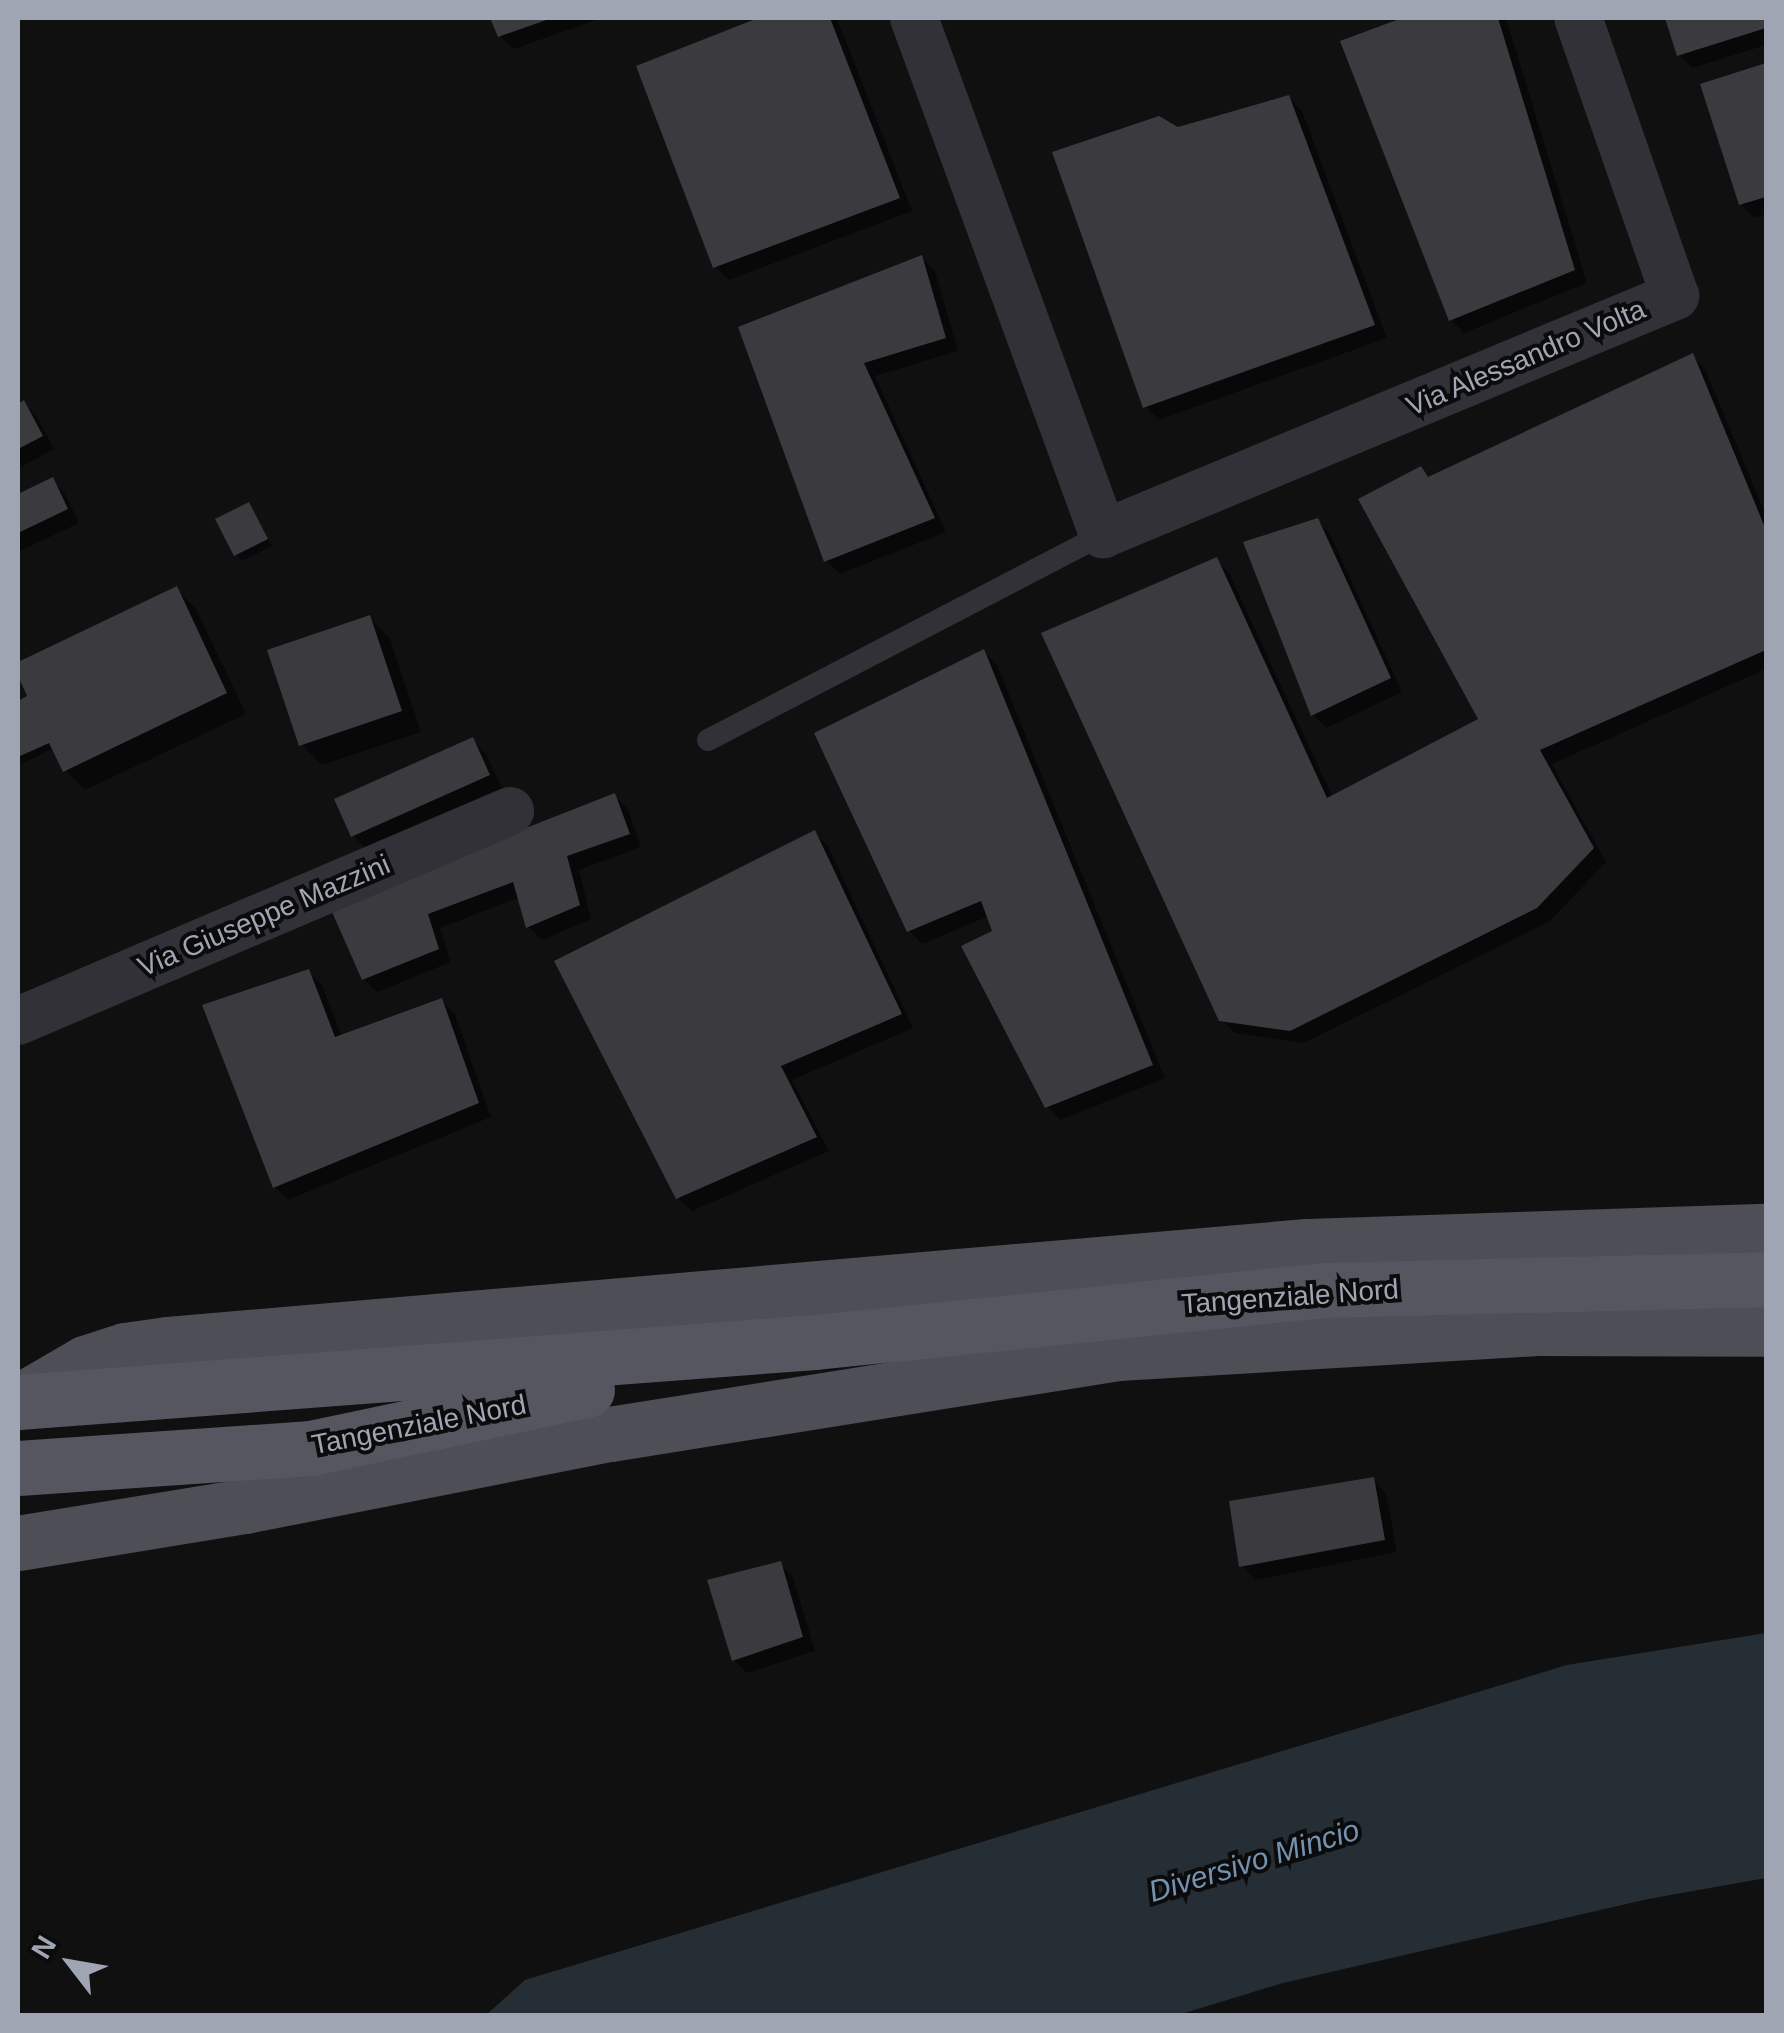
<!DOCTYPE html>
<html>
<head>
<meta charset="utf-8">
<style>
  body { margin:0 }
  #map { position:relative; width:1784px; height:2033px; overflow:hidden; background:#101011; font-family:Arial,sans-serif }
  div>[style] { position:absolute }
  .water>* { inset:0; background:#262e35 }
  .shadow>* { inset:0; background:#0007 }
  .building>* { inset:0; background:#3a3a3f }
  .service>* { height:22px; margin:-11px; padding:0 11px; transform-origin:11px; border-radius:11px; background:#313137 }
  .minor>* { height:48px; margin:-24px; padding:0 24px; transform-origin:24px; border-radius:24px; background:#313137 }
  .primary>* { height:55px; margin:-27.5px; padding:0 27.5px; transform-origin:27.5px; border-radius:27.5px; background:#4d4e56 }
  .trunk>* { height:55px; margin:-27.5px; padding:0 27.5px; transform-origin:27.5px; border-radius:27.5px; background:#55565f }
  span { translate:-50% -50%; white-space:nowrap; text-align:center; line-height:1.15; -webkit-text-stroke:8px #0b0b0c; paint-order:stroke }
  .street-label { font-size:28px; color:#a0a5b3 }
  .water-label { font-size:30px; color:#7591b0; font-style:italic }
  .frame { position:absolute; inset:0; border:20px solid #a0a5b3; pointer-events:none }
  .north { position:absolute; left:20px; top:1913px; width:100px; height:100px; -webkit-text-stroke:8px #0b0b0c; paint-order:stroke; rotate:301deg; font-size:28px; font-weight:700; line-height:40px; text-align:center; color:#a0a5b3 }
  .north::after { content:''; display:block; margin:auto; width:35px; height:45px; background:#a0a5b3; clip-path:polygon(50% 0,100% 100%,50% 72%,0 100%) }
</style>
</head>
<body>
<div id="map">
  <div class="water">
    <div style="clip-path:polygon(1766px 1633px,1766px 1878px,1648px 1899px,1283px 1983px,1178px 2015px,486px 2015px,525px 1980px,1567px 1665px)"></div>
  </div>
  <div class="shadow">
    <div style="clip-path:polygon(493px 18px,602px 18px,514px 49px,500px 36px)"></div>
    <div style="clip-path:polygon(764px 18px,837px 18px,912px 211px,729px 280px,715px 266px,639px 67px)"></div>
    <div style="clip-path:polygon(1410px 18px,1506px 18px,1587px 283px,1464px 333px,1451px 320px,1343px 43px)"></div>
    <div style="clip-path:polygon(1668px 18px,1766px 18px,1766px 45px,1692px 68px,1679px 55px)"></div>
    <div style="clip-path:polygon(1766px 66px,1766px 214px,1754px 218px,1741px 204px,1703px 86px)"></div>
    <div style="clip-path:polygon(1289px 98px,1302px 111px,1387px 338px,1159px 420px,1146px 407px,1178px 130px)"></div>
    <div style="clip-path:polygon(922px 258px,935px 271px,958px 351px,875px 376px,946px 532px,840px 574px,826px 560px,742px 329px)"></div>
    <div style="clip-path:polygon(1692px 356px,1705px 369px,1766px 515px,1766px 669px,1552px 764px,1606px 862px,1550px 921px,1304px 1043px,1235px 1033px,1221px 1019px,1216px 560px,1229px 573px,1333px 798px,1482px 720px,1420px 469px,1430px 479px)"></div>
    <div style="clip-path:polygon(23px 403px,37px 417px,54px 449px,18px 469px,18px 406px)"></div>
    <div style="clip-path:polygon(52px 480px,65px 494px,79px 523px,18px 552px,18px 497px)"></div>
    <div style="clip-path:polygon(248px 505px,272px 546px,242px 561px,236px 555px)"></div>
    <div style="clip-path:polygon(1317px 520px,1330px 534px,1402px 692px,1326px 728px,1313px 715px)"></div>
    <div style="clip-path:polygon(176px 589px,196px 609px,246px 714px,85px 790px,65px 770px,54px 748px,22px 764px,18px 759px,18px 704px,26px 700px,35px 707px,18px 665px)"></div>
    <div style="clip-path:polygon(370px 618px,390px 639px,421px 732px,322px 765px,301px 744px)"></div>
    <div style="clip-path:polygon(984px 652px,997px 665px,1165px 1078px,1060px 1120px,1047px 1106px,989px 916px,922px 944px,909px 930px)"></div>
    <div style="clip-path:polygon(473px 740px,486px 754px,502px 788px,367px 849px,353px 836px)"></div>
    <div style="clip-path:polygon(615px 796px,628px 809px,641px 847px,579px 870px,591px 919px,542px 940px,528px 926px,518px 898px,440px 928px,451px 962px,377px 992px,364px 979px,332px 906px)"></div>
    <div style="clip-path:polygon(815px 833px,828px 846px,913px 1028px,792px 1080px,829px 1151px,692px 1211px,678px 1198px)"></div>
    <div style="clip-path:polygon(308px 972px,322px 985px,342px 1037px,442px 1001px,455px 1014px,491px 1117px,288px 1200px,275px 1187px)"></div>
    <div style="clip-path:polygon(1373px 1480px,1386px 1493px,1397px 1552px,1255px 1580px,1242px 1566px)"></div>
    <div style="clip-path:polygon(780px 1564px,793px 1577px,815px 1651px,747px 1673px,734px 1660px)"></div>
  </div>
  <div class="building">
    <div style="clip-path:polygon(490px 18px,552px 18px,498px 37px)"></div>
    <div style="clip-path:polygon(758px 18px,830px 18px,900px 198px,713px 268px,636px 66px)"></div>
    <div style="clip-path:polygon(1402px 18px,1498px 18px,1575px 270px,1449px 321px,1340px 41px)"></div>
    <div style="clip-path:polygon(1665px 18px,1766px 18px,1766px 28px,1677px 56px)"></div>
    <div style="clip-path:polygon(1766px 63px,1766px 197px,1739px 205px,1700px 84px)"></div>
    <div style="clip-path:polygon(1289px 95px,1375px 325px,1143px 408px,1052px 152px,1159px 116px,1178px 127px)"></div>
    <div style="clip-path:polygon(922px 255px,946px 338px,864px 363px,935px 518px,824px 562px,738px 327px)"></div>
    <div style="clip-path:polygon(1693px 353px,1766px 530px,1766px 650px,1540px 750px,1594px 848px,1537px 908px,1290px 1031px,1219px 1021px,1041px 633px,1217px 557px,1327px 798px,1478px 719px,1358px 499px,1421px 466px,1428px 477px)"></div>
    <div style="clip-path:polygon(24px 400px,43px 436px,18px 449px,18px 404px)"></div>
    <div style="clip-path:polygon(53px 477px,68px 509px,18px 533px,18px 494px)"></div>
    <div style="clip-path:polygon(249px 502px,268px 539px,234px 556px,215px 519px)"></div>
    <div style="clip-path:polygon(1318px 518px,1391px 678px,1311px 716px,1243px 542px)"></div>
    <div style="clip-path:polygon(177px 586px,227px 693px,63px 772px,49px 743px,18px 757px,18px 701px,27px 696px,18px 676px,18px 662px)"></div>
    <div style="clip-path:polygon(370px 615px,402px 711px,299px 746px,267px 650px)"></div>
    <div style="clip-path:polygon(984px 649px,1153px 1065px,1045px 1108px,961px 946px,992px 931px,981px 901px,907px 932px,814px 733px)"></div>
    <div style="clip-path:polygon(473px 737px,490px 775px,351px 837px,334px 799px)"></div>
    <div style="clip-path:polygon(615px 793px,630px 834px,567px 856px,580px 905px,526px 928px,513px 882px,428px 914px,439px 949px,362px 980px,329px 905px)"></div>
    <div style="clip-path:polygon(815px 830px,902px 1014px,781px 1066px,817px 1137px,676px 1199px,554px 961px)"></div>
    <div style="clip-path:polygon(309px 969px,335px 1037px,442px 998px,479px 1103px,273px 1188px,202px 1005px)"></div>
    <div style="clip-path:polygon(1374px 1477px,1385px 1540px,1239px 1567px,1229px 1501px)"></div>
    <div style="clip-path:polygon(781px 1561px,803px 1637px,732px 1661px,707px 1580px)"></div>
  </div>
  <div class="service">
    <div style="left:708px;top:740px;width:445px;rotate:-27.5deg"></div>
  </div>
  <div class="minor">
    <div style="left:914px;top:18px;width:550px;rotate:69.88deg"></div>
    <div style="left:1103px;top:534px;width:620px;rotate:-22.59deg"></div>
    <div style="left:1675px;top:296px;width:294px;rotate:-109.2deg"></div>
    <div style="left:18px;top:1021px;width:535px;rotate:-23.11deg"></div>
  </div>
  <div class="primary">
    <div style="left:18px;top:1402px;width:78px;rotate:-30.2deg"></div>
    <div style="left:85px;top:1363px;width:42px;rotate:-18deg"></div>
    <div style="left:125px;top:1350px;width:43px;rotate:-7.9deg"></div>
    <div style="left:168px;top:1344px;width:1143px;rotate:-4.92deg"></div>
    <div style="left:1307px;top:1246px;width:459px;rotate:-1.9deg"></div>
    <div style="left:18px;top:1543px;width:230px;rotate:-9.3deg"></div>
    <div style="left:245px;top:1506px;width:372px;rotate:-11.2deg"></div>
    <div style="left:610px;top:1434px;width:514px;rotate:-9.06deg"></div>
    <div style="left:1118px;top:1353px;width:416px;rotate:-3.4deg"></div>
    <div style="left:1533px;top:1328px;width:233px;rotate:0.2deg"></div>
  </div>
  <div class="trunk">
    <div style="left:18px;top:1402px;width:799px;rotate:-4.31deg"></div>
    <div style="left:815px;top:1342px;width:512px;rotate:-5.83deg"></div>
    <div style="left:1324px;top:1290px;width:442px;rotate:-1.4deg"></div>
    <div style="left:18px;top:1468px;width:294px;rotate:-3.9deg"></div>
    <div style="left:311px;top:1448px;width:282px;rotate:-11.9deg"></div>
  </div>
  <div class="street-label">
    <span style="left:1526px;top:358px;rotate:-23deg">Via Alessandro Volta</span>
    <span style="left:264px;top:916px;rotate:-23deg">Via Giuseppe Mazzini</span>
    <span style="left:1290px;top:1297px;rotate:-4deg">Tangenziale Nord</span>
    <span style="left:419px;top:1425px;rotate:-11deg">Tangenziale Nord</span>
  </div>
  <div class="water-label">
    <span style="left:1254px;top:1861px;rotate:-17deg">Diversivo Mincio</span>
  </div>
  <div class="frame"></div>
  <div class="north">N</div>
</div>
</body>
</html>
